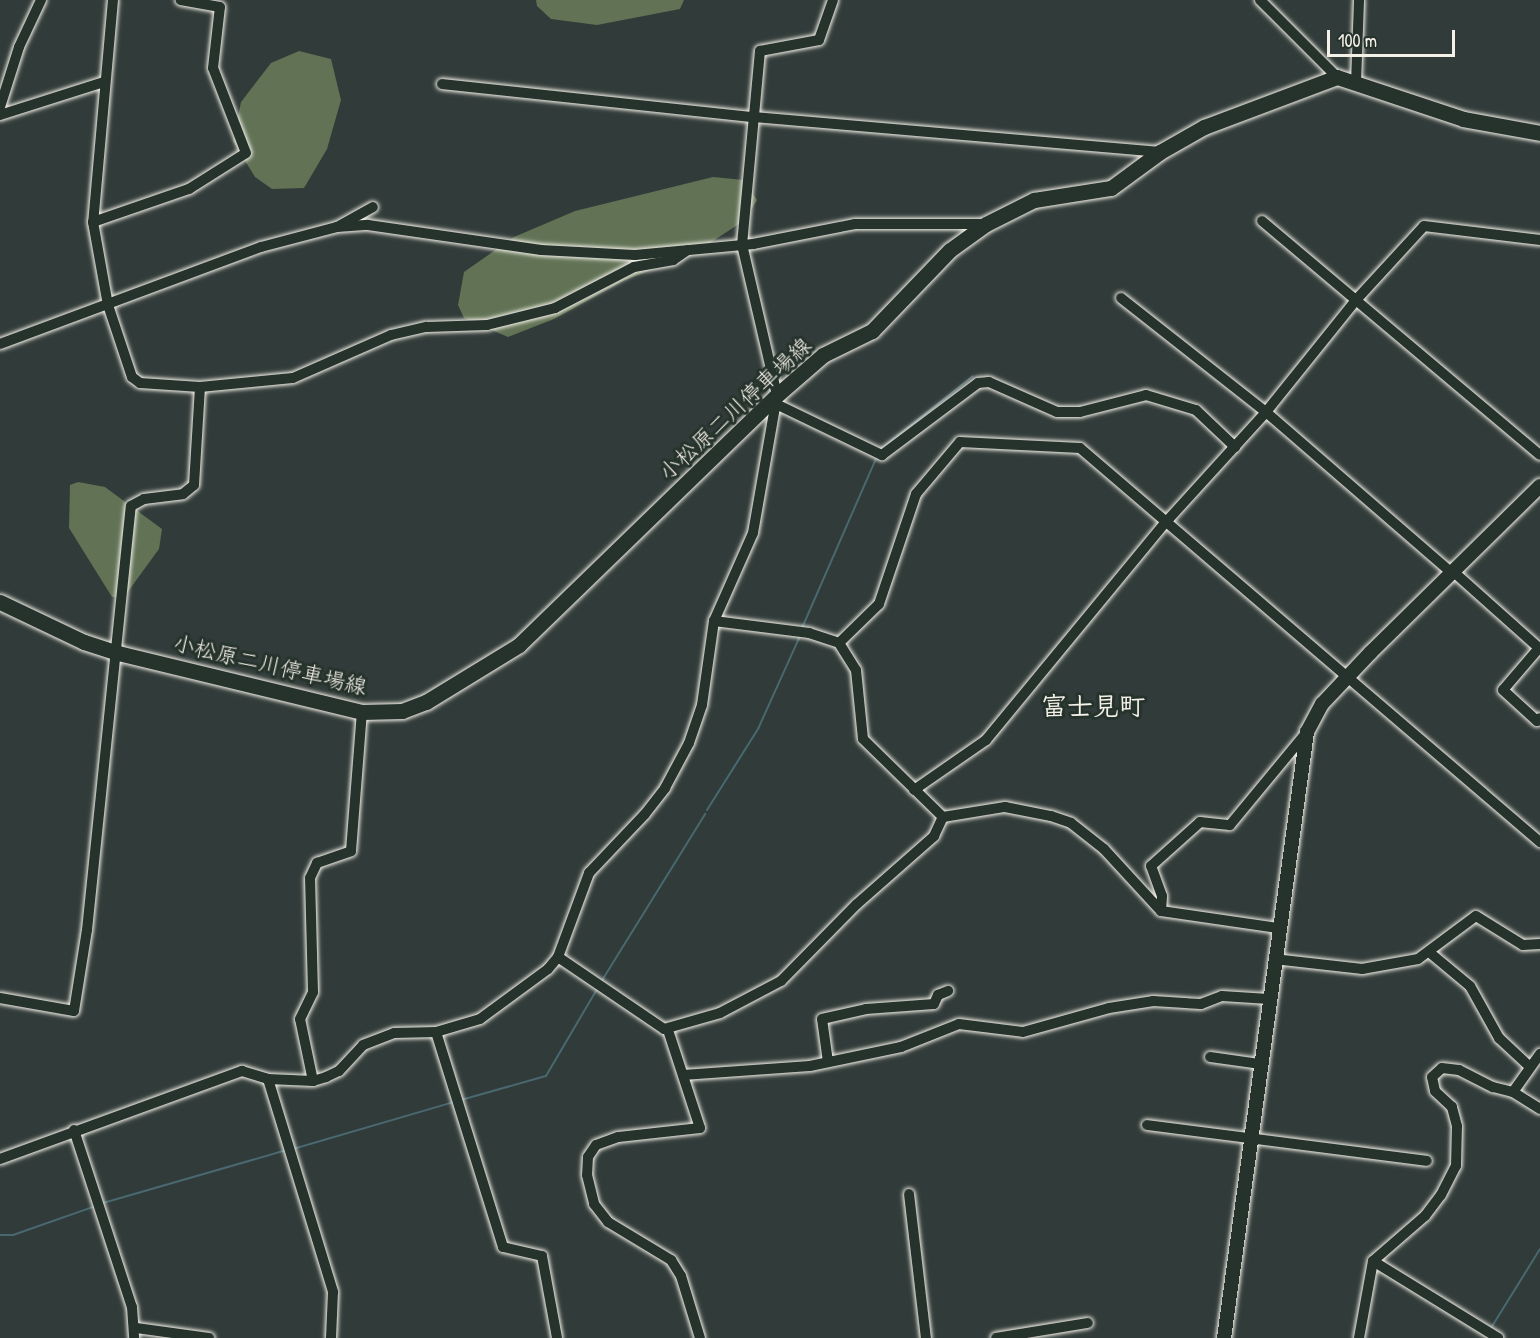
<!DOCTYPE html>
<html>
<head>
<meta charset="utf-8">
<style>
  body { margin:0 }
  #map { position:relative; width:1540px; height:1338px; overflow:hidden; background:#313b39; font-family:"Patrick Hand","Klee One",sans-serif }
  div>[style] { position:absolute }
  .green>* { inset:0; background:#617255 }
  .stream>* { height:2px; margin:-1px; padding:0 1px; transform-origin:1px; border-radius:1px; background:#496870 }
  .roads { filter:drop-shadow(0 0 2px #f4f1e8) drop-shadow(0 0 2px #f4f1e8) }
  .minor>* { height:10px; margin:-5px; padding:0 5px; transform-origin:5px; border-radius:5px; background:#26332d }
  .tertiary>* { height:14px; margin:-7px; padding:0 7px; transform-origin:7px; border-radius:7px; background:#26332d }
  .secondary>* { height:15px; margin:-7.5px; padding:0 7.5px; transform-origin:7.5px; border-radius:7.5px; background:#26332d }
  span { translate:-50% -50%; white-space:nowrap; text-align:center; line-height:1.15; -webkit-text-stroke:6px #26332d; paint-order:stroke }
  .street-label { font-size:22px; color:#f4f1e8 }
  .quarter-label { font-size:26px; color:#f4f1e8; font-weight:700 }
  .scale { position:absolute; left:1327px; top:30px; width:128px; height:27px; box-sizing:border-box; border:3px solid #f4f1e8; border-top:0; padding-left:8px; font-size:18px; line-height:21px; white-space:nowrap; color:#f4f1e8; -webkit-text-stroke:4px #26332d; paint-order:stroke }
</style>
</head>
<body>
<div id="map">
  <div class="green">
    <div style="clip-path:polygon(536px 0,684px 0,680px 9px,597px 25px,551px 19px,537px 6px)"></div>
    <div style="clip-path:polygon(299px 51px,331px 59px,341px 100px,327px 149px,304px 188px,272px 189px,255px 177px,233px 141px,241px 102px,271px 63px)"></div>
    <div style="clip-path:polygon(713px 177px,744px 180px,757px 200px,745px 220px,696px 252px,623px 281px,554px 319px,508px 337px,464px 318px,458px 305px,464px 272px,514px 237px,575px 211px)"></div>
    <div style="clip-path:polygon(78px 482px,105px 487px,162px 529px,159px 549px,124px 597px,112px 597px,69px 528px,70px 485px)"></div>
  </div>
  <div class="stream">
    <div style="left:881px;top:449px;width:117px;rotate:-38.4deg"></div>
    <div style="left:802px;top:628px;width:184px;rotate:-66.4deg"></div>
    <div style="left:707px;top:810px;width:96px;rotate:-57.8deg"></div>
    <div style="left:758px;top:729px;width:102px;rotate:-65.7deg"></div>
    <div style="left:601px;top:982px;width:198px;rotate:-58.2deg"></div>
    <div style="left:461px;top:1100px;width:88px;rotate:-15.8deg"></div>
    <div style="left:546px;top:1076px;width:101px;rotate:-59.6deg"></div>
    <div style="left:293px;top:1149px;width:168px;rotate:-16.3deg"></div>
    <div style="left:103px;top:1203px;width:191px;rotate:-16.1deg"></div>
    <div style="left:0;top:1235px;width:13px"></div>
    <div style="left:13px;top:1235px;width:88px;rotate:-19.3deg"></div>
    <div style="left:1491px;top:1328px;width:93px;rotate:-58.2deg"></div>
  </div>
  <div class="roads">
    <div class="minor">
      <div style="left:113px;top:0;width:223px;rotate:95.1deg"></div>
      <div style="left:93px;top:222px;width:84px;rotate:79.8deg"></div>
      <div style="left:108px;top:305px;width:76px;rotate:71.6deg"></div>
      <div style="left:132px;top:377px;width:10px;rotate:37deg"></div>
      <div style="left:140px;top:383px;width:60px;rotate:3.8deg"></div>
      <div style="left:200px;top:387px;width:93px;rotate:-5.5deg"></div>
      <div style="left:293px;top:378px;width:107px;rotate:-23.7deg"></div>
      <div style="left:391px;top:335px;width:37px;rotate:-13deg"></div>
      <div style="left:427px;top:327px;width:60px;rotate:-1.9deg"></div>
      <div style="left:487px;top:325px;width:70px;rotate:-14deg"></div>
      <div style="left:555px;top:308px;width:89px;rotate:-27.4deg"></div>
      <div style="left:634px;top:267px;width:40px;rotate:-10deg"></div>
      <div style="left:673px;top:260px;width:18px;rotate:-34deg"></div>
      <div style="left:1260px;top:0;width:109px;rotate:45deg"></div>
      <div style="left:1356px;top:83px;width:83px;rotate:-87.9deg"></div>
      <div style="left:442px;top:84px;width:313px;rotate:6.1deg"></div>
      <div style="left:753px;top:117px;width:407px;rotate:4.9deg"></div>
      <div style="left:0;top:107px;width:63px;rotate:-72.4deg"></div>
      <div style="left:19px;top:47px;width:52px;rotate:-64.9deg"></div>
      <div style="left:0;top:115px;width:109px;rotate:-17.6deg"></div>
      <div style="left:1262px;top:221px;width:363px;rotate:40.1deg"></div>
      <div style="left:93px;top:222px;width:102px;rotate:-19deg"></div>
      <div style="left:189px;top:189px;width:67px;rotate:-32.3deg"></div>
      <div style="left:246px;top:153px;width:91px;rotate:-111.2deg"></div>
      <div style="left:213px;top:68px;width:61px;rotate:-83.5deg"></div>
      <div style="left:220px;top:7px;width:40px;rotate:-170deg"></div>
      <div style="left:337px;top:227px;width:31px;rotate:-4deg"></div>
      <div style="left:368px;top:225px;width:175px;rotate:8.2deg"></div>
      <div style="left:541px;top:250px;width:94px;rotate:3deg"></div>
      <div style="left:635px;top:255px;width:119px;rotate:-5.3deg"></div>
      <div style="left:753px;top:244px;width:104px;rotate:-11.1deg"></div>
      <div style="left:855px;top:224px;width:130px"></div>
      <div style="left:1121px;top:298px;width:184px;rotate:38.2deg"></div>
      <div style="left:1266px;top:412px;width:247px;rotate:40.9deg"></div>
      <div style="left:0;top:344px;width:278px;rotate:-20.4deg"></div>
      <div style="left:261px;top:247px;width:79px;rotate:-14.7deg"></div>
      <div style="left:337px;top:227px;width:41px;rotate:-29.1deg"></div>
      <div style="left:776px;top:404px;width:118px;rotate:25.7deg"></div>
      <div style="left:882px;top:455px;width:120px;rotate:-36.9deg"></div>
      <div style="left:978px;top:383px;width:11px;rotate:-5deg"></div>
      <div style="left:989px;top:382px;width:74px;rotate:23.8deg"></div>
      <div style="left:1057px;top:412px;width:23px"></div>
      <div style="left:1080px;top:412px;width:68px;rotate:-14.4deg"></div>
      <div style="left:1146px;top:395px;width:52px;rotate:16.7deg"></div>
      <div style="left:1196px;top:410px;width:54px;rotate:43.5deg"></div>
      <div style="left:1455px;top:573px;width:114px;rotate:41.8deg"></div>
      <div style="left:714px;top:621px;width:96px;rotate:7.2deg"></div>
      <div style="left:809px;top:633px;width:32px;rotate:18deg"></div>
      <div style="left:839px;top:643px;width:32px;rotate:58deg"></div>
      <div style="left:856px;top:670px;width:69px;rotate:84.2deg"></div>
      <div style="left:863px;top:739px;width:112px;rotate:44.3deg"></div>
      <div style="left:839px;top:643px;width:56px;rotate:-44.3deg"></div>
      <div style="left:879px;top:604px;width:116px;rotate:-71.4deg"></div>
      <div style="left:916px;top:494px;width:68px;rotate:-49.8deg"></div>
      <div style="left:960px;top:442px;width:120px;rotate:2.9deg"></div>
      <div style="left:1080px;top:448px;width:606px;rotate:40.58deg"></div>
      <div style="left:1539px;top:648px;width:55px;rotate:130.6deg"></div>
      <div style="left:1503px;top:690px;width:46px;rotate:42.4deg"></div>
      <div style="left:1537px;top:721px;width:4px;rotate:-45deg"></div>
      <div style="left:914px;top:790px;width:88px;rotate:-34.8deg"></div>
      <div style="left:986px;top:740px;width:283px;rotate:-50.5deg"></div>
      <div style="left:1166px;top:522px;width:149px;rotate:-47.7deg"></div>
      <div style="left:1266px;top:412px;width:144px;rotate:-51.2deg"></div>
      <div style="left:1356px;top:300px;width:100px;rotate:-47.4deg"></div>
      <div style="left:1424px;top:226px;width:117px;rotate:6.9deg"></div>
      <div style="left:943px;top:817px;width:63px;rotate:-9.2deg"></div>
      <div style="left:1005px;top:807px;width:47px;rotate:11.1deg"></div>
      <div style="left:1051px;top:816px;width:21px;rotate:19deg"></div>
      <div style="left:1071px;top:823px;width:42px;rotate:38.2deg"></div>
      <div style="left:1104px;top:849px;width:84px;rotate:47.4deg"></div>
      <div style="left:1161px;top:911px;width:118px;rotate:8.3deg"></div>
      <div style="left:1161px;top:911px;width:15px;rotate:-86deg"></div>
      <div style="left:1162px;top:896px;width:32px;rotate:-110deg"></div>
      <div style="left:1151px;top:866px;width:66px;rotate:-41.9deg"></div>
      <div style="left:1200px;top:822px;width:30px;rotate:6deg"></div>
      <div style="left:1230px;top:825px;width:121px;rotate:-50.4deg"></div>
      <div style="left:1429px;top:952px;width:53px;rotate:39.7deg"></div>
      <div style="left:1470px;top:986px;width:60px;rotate:60.9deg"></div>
      <div style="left:1499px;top:1038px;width:42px;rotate:43.1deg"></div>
      <div style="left:558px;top:957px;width:128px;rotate:34.2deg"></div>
      <div style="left:664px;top:1029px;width:58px;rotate:-15.9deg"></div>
      <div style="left:720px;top:1013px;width:69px;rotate:-27.7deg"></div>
      <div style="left:781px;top:981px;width:108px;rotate:-45.4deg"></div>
      <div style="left:857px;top:904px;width:103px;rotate:-41.4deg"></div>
      <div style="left:934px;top:836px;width:21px;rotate:-65deg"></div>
      <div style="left:1274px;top:959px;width:89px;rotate:6.5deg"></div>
      <div style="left:1362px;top:969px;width:57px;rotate:-10.1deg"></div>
      <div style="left:1418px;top:959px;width:72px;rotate:-36.6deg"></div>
      <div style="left:1476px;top:916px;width:55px;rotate:31.7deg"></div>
      <div style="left:1523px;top:945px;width:17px;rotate:-3deg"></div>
      <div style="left:0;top:998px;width:75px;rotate:10deg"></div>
      <div style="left:74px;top:1011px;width:82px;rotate:-80.9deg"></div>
      <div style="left:87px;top:930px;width:426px;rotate:-84.1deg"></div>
      <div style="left:131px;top:506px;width:15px;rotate:-28deg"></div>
      <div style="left:144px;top:499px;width:39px;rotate:-7deg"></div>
      <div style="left:183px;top:494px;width:14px;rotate:-39deg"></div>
      <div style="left:194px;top:485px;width:98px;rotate:-86.5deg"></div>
      <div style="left:668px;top:1030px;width:103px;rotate:71.9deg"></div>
      <div style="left:700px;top:1128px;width:82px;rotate:173.7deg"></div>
      <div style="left:618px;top:1137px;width:23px;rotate:160deg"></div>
      <div style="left:596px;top:1145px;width:14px;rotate:124deg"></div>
      <div style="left:588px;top:1157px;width:18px;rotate:93deg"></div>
      <div style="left:587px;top:1175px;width:30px;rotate:76deg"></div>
      <div style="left:594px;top:1204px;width:23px;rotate:52deg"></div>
      <div style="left:608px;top:1222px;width:74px;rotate:31.1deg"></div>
      <div style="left:671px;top:1260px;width:19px;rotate:58deg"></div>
      <div style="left:681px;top:1276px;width:65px;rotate:73deg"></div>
      <div style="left:436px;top:1032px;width:225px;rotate:72.7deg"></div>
      <div style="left:503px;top:1247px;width:40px;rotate:13deg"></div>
      <div style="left:542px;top:1256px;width:83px;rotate:79.6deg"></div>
      <div style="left:1210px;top:1057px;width:50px;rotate:8deg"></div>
      <div style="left:828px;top:1062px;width:43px;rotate:-97.9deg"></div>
      <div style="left:822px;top:1019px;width:45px;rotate:-12.8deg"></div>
      <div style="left:866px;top:1009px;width:68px;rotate:-4.2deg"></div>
      <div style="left:934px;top:1004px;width:10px;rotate:-66deg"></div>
      <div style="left:938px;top:995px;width:11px;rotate:-22deg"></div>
      <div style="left:683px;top:1075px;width:127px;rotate:-4.1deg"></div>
      <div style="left:810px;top:1066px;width:93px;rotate:-11.8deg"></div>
      <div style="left:901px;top:1047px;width:62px;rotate:-21.6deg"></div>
      <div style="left:959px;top:1024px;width:64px;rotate:7.1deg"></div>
      <div style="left:1023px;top:1032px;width:89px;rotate:-15.6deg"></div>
      <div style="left:1109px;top:1008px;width:45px;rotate:-9deg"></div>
      <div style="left:1153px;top:1001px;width:48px;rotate:3.6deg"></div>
      <div style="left:1201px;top:1004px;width:22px;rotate:-21deg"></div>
      <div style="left:1222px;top:996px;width:47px;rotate:3.7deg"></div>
      <div style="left:268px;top:1079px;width:223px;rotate:73deg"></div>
      <div style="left:333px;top:1292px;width:46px;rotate:92.5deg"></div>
      <div style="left:313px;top:1081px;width:63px;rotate:-101.8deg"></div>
      <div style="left:300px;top:1019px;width:30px;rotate:-64deg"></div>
      <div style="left:313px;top:992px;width:114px;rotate:-91.5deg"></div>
      <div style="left:310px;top:878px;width:17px;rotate:-65deg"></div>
      <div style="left:317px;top:863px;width:36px;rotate:-19deg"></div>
      <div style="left:351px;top:851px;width:139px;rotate:-85.5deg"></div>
      <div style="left:1513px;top:1092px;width:47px;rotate:-54.6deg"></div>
      <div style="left:1147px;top:1125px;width:282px;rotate:7.3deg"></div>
      <div style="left:74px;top:1130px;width:186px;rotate:71.9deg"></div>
      <div style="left:132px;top:1307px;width:31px;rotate:86deg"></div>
      <div style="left:0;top:1159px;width:258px;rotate:-20deg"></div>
      <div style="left:242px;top:1071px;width:27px;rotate:17deg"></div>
      <div style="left:268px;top:1079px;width:45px;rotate:2.5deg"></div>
      <div style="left:313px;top:1081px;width:14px;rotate:-17deg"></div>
      <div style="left:326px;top:1077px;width:14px;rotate:-25deg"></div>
      <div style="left:339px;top:1071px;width:35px;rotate:-47deg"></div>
      <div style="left:363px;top:1045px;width:33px;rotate:-21deg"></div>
      <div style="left:394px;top:1033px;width:42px;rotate:-1.4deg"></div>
      <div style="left:436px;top:1032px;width:46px;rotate:-16.5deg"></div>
      <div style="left:480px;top:1019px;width:84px;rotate:-36.3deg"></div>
      <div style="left:548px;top:969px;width:16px;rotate:-50deg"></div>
      <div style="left:558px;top:957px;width:90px;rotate:-69.7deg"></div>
      <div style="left:589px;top:873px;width:81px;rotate:-46.5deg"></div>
      <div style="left:645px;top:814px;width:33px;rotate:-52deg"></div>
      <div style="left:665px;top:788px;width:51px;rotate:-61.9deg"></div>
      <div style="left:689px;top:743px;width:40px;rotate:-71.1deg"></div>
      <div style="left:702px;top:705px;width:85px;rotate:-81.9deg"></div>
      <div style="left:714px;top:621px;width:96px;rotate:-66.1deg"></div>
      <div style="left:753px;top:533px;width:140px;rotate:-80.1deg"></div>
      <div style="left:777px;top:395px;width:154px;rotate:-103.1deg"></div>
      <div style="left:742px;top:245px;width:195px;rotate:-84.7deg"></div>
      <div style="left:760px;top:51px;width:60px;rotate:-10.6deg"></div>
      <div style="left:819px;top:40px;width:42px;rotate:-70.7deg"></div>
      <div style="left:909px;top:1194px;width:145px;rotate:83.3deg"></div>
      <div style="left:1373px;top:1261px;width:147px;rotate:31.6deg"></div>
      <div style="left:136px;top:1328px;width:74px;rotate:7.8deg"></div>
      <div style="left:996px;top:1338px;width:93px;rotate:-9.3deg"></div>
      <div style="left:1359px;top:1338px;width:78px;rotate:-79.7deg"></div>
      <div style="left:1373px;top:1261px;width:69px;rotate:-40.9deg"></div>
      <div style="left:1425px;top:1216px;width:26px;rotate:-53deg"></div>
      <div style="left:1441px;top:1195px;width:33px;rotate:-63deg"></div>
      <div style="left:1456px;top:1166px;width:40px;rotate:-88.6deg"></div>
      <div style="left:1457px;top:1126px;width:20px;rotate:-105deg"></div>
      <div style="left:1452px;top:1107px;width:23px;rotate:-137deg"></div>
      <div style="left:1435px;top:1091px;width:14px;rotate:-102deg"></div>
      <div style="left:1432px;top:1077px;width:13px;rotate:-42deg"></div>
      <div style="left:1442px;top:1068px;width:17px;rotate:7deg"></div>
      <div style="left:1459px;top:1070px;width:38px;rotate:27deg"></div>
      <div style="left:1493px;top:1087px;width:21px;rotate:14deg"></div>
      <div style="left:1513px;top:1092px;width:32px;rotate:32deg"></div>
    </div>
    <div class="tertiary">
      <div style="left:1224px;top:1338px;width:612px;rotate:-82.2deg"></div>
      <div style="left:1307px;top:732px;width:32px;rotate:-62deg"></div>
      <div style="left:1322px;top:704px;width:71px;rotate:-46.7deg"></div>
      <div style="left:1371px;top:652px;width:237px;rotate:-44.5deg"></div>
    </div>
    <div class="secondary">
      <div style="left:0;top:602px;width:93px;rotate:25.5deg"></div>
      <div style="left:84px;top:642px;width:36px;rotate:18deg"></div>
      <div style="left:118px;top:653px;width:251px;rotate:13.6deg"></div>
      <div style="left:362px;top:712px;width:40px;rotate:-1.4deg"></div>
      <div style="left:402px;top:711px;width:26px;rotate:-21deg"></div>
      <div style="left:426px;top:702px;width:109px;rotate:-31.5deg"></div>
      <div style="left:519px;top:645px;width:359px;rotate:-44.1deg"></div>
      <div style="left:777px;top:395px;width:61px;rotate:-41deg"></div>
      <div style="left:823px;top:355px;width:55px;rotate:-26.1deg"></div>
      <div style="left:872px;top:331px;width:112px;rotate:-46.1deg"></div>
      <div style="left:950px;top:250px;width:44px;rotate:-35.8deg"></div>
      <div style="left:986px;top:224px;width:54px;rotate:-26.6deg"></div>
      <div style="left:1034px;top:200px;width:78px;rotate:-8.9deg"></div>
      <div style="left:1111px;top:188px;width:61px;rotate:-36.3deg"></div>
      <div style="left:1160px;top:152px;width:51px;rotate:-29.6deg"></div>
      <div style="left:1204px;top:127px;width:142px;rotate:-20.6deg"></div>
      <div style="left:1337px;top:77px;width:133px;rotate:18.4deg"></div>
      <div style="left:1463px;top:119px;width:78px;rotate:10.3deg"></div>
    </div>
  </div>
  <div class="street-label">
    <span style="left:735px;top:409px;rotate:-43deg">小松原二川停車場線</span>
    <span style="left:270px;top:665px;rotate:13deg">小松原二川停車場線</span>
  </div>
  <div class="quarter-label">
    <span style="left:1093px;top:706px">富士見町</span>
  </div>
  <div class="scale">100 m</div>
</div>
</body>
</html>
